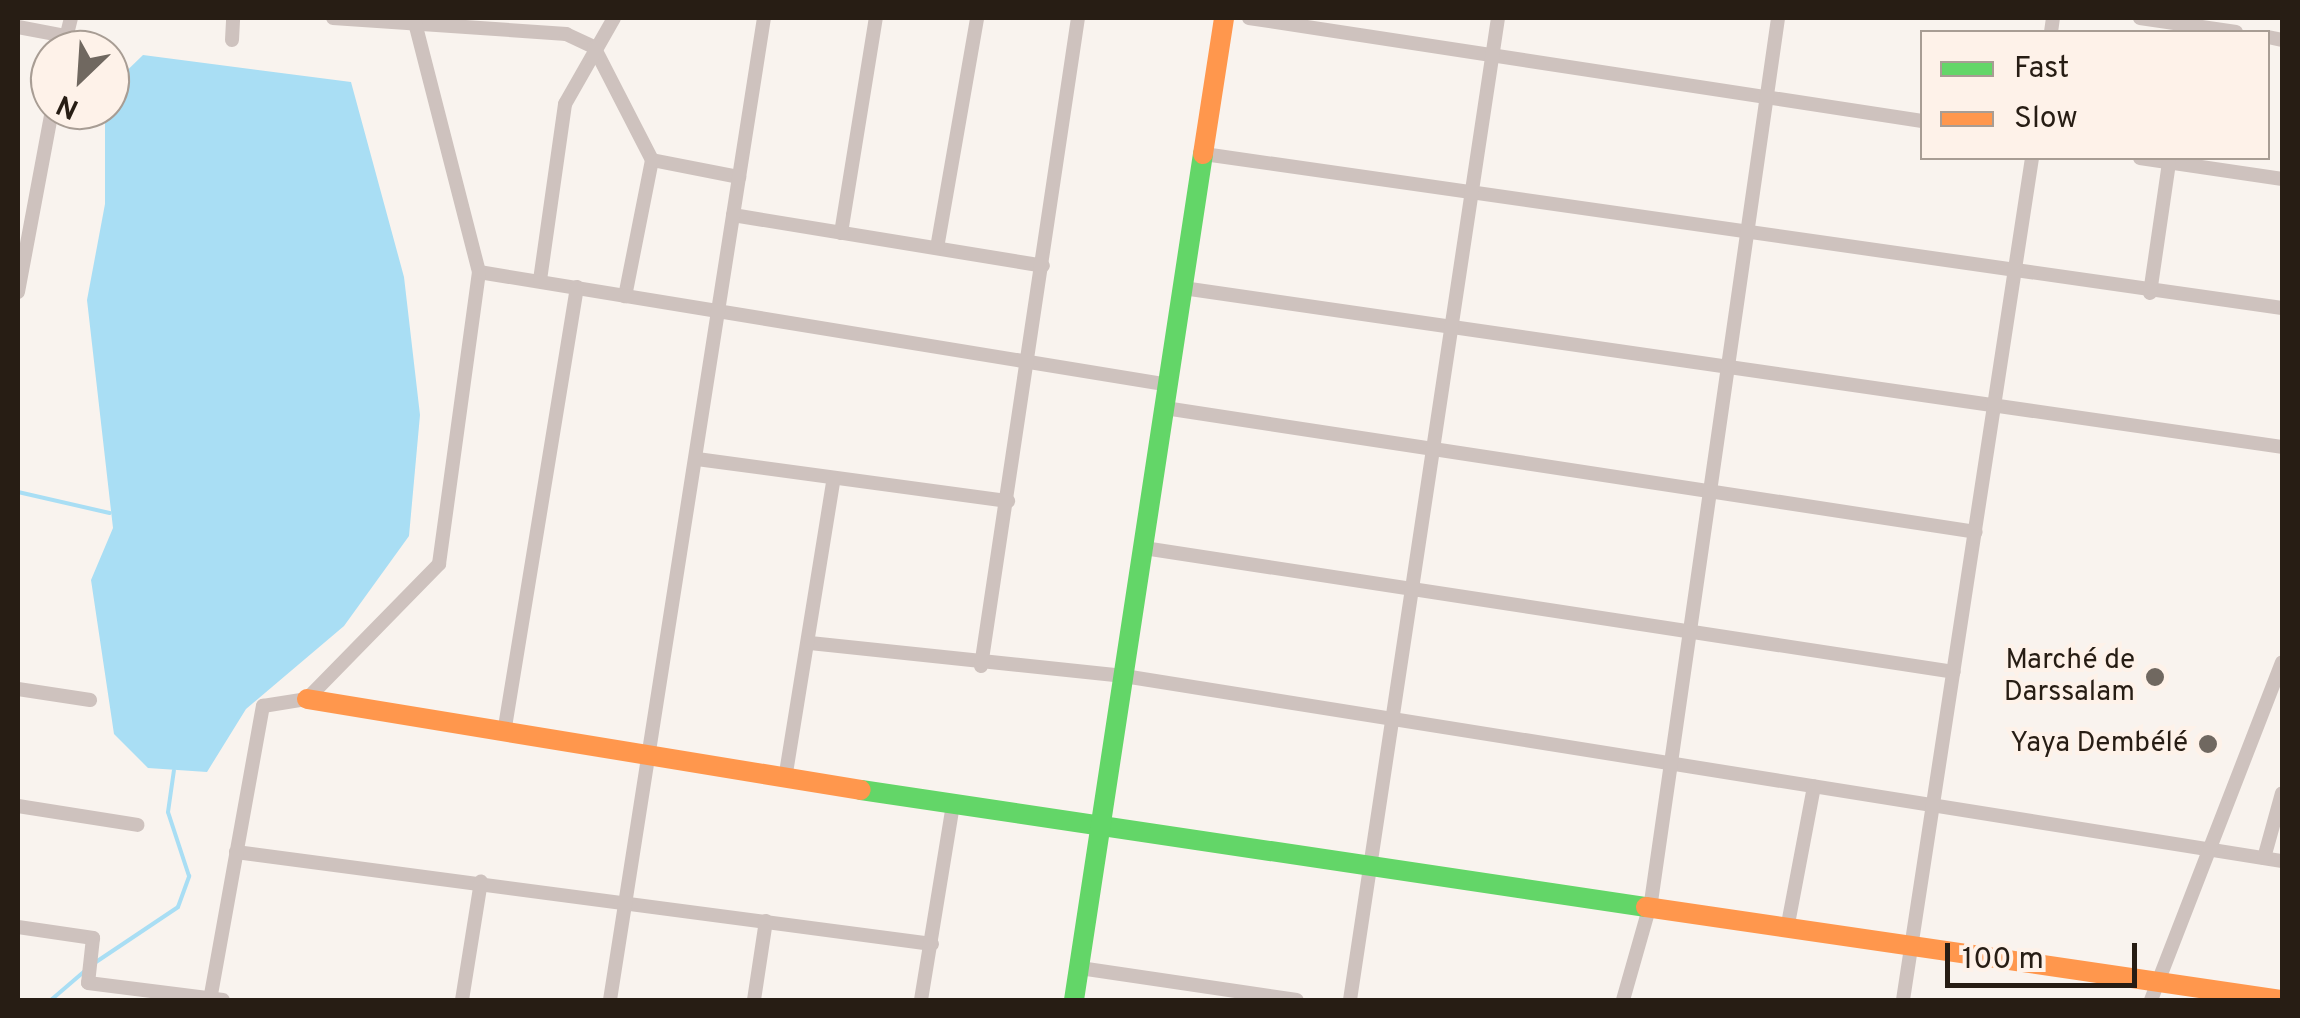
<!DOCTYPE html>
<html>
<head>
<meta charset="utf-8">
<style>
  body { margin:0 }
  #map { position:relative; width:2300px; height:1018px; overflow:hidden; background:#f9f3ee; font-family:Overpass,sans-serif }
  div>[style] { position:absolute }
  .water>* { inset:0; background:#a9def4 }
  .stream>* { height:4px; margin:-2px; padding:0 2px; transform-origin:2px; border-radius:2px; background:#a9def4 }
  .street>* { height:14px; margin:-7px; padding:0 7px; transform-origin:7px; border-radius:7px; background:#cec2be }
  .fast>* { height:20px; margin:-10px; padding:0 10px; transform-origin:10px; border-radius:10px; background:#63d668 }
  .slow>* { height:20px; margin:-10px; padding:0 10px; transform-origin:10px; border-radius:10px; background:#ff974d }
  .dots>* { width:28px; height:28px; translate:-50% -50%; box-sizing:border-box; border:5px solid #fef2e9; border-radius:50% }
  span { translate:-50% -50%; white-space:nowrap; text-align:center; line-height:1.15; -webkit-text-stroke:8px #fef2e9; paint-order:stroke }
  .poi-label { font-size:28px; color:#271d14 }
  .right { translate:-100% -50%; text-align:right }
  .frame { position:absolute; inset:0; border:20px solid #271d14; pointer-events:none }
  .legend { position:absolute; left:1920px; top:30px; width:350px; height:130px; box-sizing:border-box; background:#fef2e9; border:2px solid #a89d94; margin:0; padding:12px 18px; list-style:none; font-size:30px; color:#271d14 }
  .legend li { display:flex; align-items:center; gap:20px; height:50px }
  .legend b { width:50px; border:2px solid #a89d94 }
  .north { position:absolute; left:30px; top:30px; width:100px; height:100px; box-sizing:border-box; background:#fef2e9; border:2px solid #a89d94; border-radius:50%; rotate:205deg; font-size:28px; font-weight:700; line-height:40px; text-align:center; color:#271d14 }
  .north::after { content:''; display:block; margin:auto; width:35px; height:45px; background:#706860; clip-path:polygon(50% 0,100% 100%,50% 72%,0 100%) }
  .scale { position:absolute; left:1945px; top:943px; width:192px; height:45px; box-sizing:border-box; border:5px solid #271d14; border-top:0; padding-left:12px; font-size:30px; line-height:35px; white-space:nowrap; color:#271d14; -webkit-text-stroke:8px #fef2e9; paint-order:stroke }
</style>
</head>
<body>
<div id="map">
  <div class="water">
    <div style="clip-path:polygon(143px 55px,351px 82px,404px 277px,420px 415px,409px 536px,344px 626px,246px 709px,207px 772px,148px 768px,114px 734px,91px 580px,113px 528px,87px 300px,105px 204px,105px 110px,110px 87px)"></div>
  </div>
  <div class="stream">
    <div style="left:18px;top:492px;width:94px;rotate:12.9deg"></div>
    <div style="left:93px;top:964px;width:102px;rotate:-33.8deg"></div>
    <div style="left:178px;top:907px;width:33px;rotate:-70deg"></div>
    <div style="left:189px;top:876px;width:67px;rotate:-108.2deg"></div>
    <div style="left:168px;top:812px;width:42px;rotate:-81.9deg"></div>
    <div style="left:51px;top:1000px;width:46px;rotate:-40.6deg"></div>
  </div>
  <div class="street">
    <div style="left:333px;top:18px;width:234px;rotate:3.9deg"></div>
    <div style="left:566px;top:34px;width:31px;rotate:25deg"></div>
    <div style="left:594px;top:47px;width:127px;rotate:62.8deg"></div>
    <div style="left:652px;top:160px;width:139px;rotate:101.2deg"></div>
    <div style="left:1249px;top:18px;width:681px;rotate:8.7deg"></div>
    <div style="left:2140px;top:18px;width:97px;rotate:8.3deg"></div>
    <div style="left:18px;top:27px;width:49px;rotate:10.6deg"></div>
    <div style="left:2051px;top:32px;width:14px;rotate:-82deg"></div>
    <div style="left:2268px;top:37px;width:14px;rotate:12deg"></div>
    <div style="left:232px;top:40px;width:22px;rotate:-87deg"></div>
    <div style="left:63px;top:50px;width:33px;rotate:-76deg"></div>
    <div style="left:1204px;top:154px;width:1089px;rotate:8.13deg"></div>
    <div style="left:2140px;top:158px;width:144px;rotate:8.4deg"></div>
    <div style="left:652px;top:160px;width:89px;rotate:11.1deg"></div>
    <div style="left:733px;top:215px;width:314px;rotate:9.3deg"></div>
    <div style="left:841px;top:233px;width:218px;rotate:-80.8deg"></div>
    <div style="left:937px;top:248px;width:233px;rotate:-80.1deg"></div>
    <div style="left:479px;top:272px;width:699px;rotate:9.3deg"></div>
    <div style="left:540px;top:280px;width:178px;rotate:-81.9deg"></div>
    <div style="left:565px;top:104px;width:99px;rotate:-60.3deg"></div>
    <div style="left:1183px;top:288px;width:1110px;rotate:8.23deg"></div>
    <div style="left:18px;top:292px;width:185px;rotate:-79.4deg"></div>
    <div style="left:2150px;top:293px;width:132px;rotate:-81.7deg"></div>
    <div style="left:1165px;top:408px;width:820px;rotate:8.69deg"></div>
    <div style="left:697px;top:459px;width:314px;rotate:7.7deg"></div>
    <div style="left:1144px;top:548px;width:819px;rotate:8.7deg"></div>
    <div style="left:810px;top:643px;width:316px;rotate:6deg"></div>
    <div style="left:1124px;top:676px;width:1173px;rotate:9.08deg"></div>
    <div style="left:981px;top:666px;width:655px;rotate:-81.49deg"></div>
    <div style="left:18px;top:689px;width:73px;rotate:8.7deg"></div>
    <div style="left:504px;top:733px;width:452px;rotate:-80.7deg"></div>
    <div style="left:785px;top:779px;width:305px;rotate:-80.8deg"></div>
    <div style="left:18px;top:806px;width:121px;rotate:9deg"></div>
    <div style="left:236px;top:852px;width:702px;rotate:7.53deg"></div>
    <div style="left:2264px;top:858px;width:67px;rotate:-74.5deg"></div>
    <div style="left:1788px;top:924px;width:140px;rotate:-79.3deg"></div>
    <div style="left:18px;top:927px;width:76px;rotate:8.3deg"></div>
    <div style="left:93px;top:938px;width:45px;rotate:96.3deg"></div>
    <div style="left:88px;top:983px;width:136px;rotate:7.2deg"></div>
    <div style="left:1080px;top:968px;width:219px;rotate:8.4deg"></div>
    <div style="left:210px;top:1000px;width:299px;rotate:-79.8deg"></div>
    <div style="left:263px;top:706px;width:45px;rotate:-9deg"></div>
    <div style="left:307px;top:699px;width:189px;rotate:-45.6deg"></div>
    <div style="left:439px;top:564px;width:295px;rotate:-82.2deg"></div>
    <div style="left:479px;top:272px;width:262px;rotate:-104.4deg"></div>
    <div style="left:462px;top:1000px;width:120px;rotate:-80.9deg"></div>
    <div style="left:610px;top:1000px;width:994px;rotate:-81.09deg"></div>
    <div style="left:754px;top:1000px;width:80px;rotate:-81.4deg"></div>
    <div style="left:921px;top:1000px;width:198px;rotate:-80.7deg"></div>
    <div style="left:1350px;top:1000px;width:993px;rotate:-81.43deg"></div>
    <div style="left:1623px;top:1000px;width:102px;rotate:-74.1deg"></div>
    <div style="left:1651px;top:902px;width:893px;rotate:-81.82deg"></div>
    <div style="left:1903px;top:1000px;width:852px;rotate:-81.29deg"></div>
    <div style="left:2151px;top:1000px;width:362px;rotate:-68.8deg"></div>
  </div>
  <div class="fast">
    <div style="left:861px;top:790px;width:794px;rotate:8.48deg"></div>
    <div style="left:1074px;top:1000px;width:856px;rotate:-81.33deg"></div>
  </div>
  <div class="slow">
    <div style="left:1203px;top:154px;width:138px;rotate:-81.2deg"></div>
    <div style="left:307px;top:699px;width:561px;rotate:9.33deg"></div>
    <div style="left:1646px;top:907px;width:643px;rotate:8.32deg"></div>
  </div>
  <div class="dots">
    <div style="left:2155px;top:677px;background:#706860"></div>
    <div style="left:2208px;top:744px;background:#706860"></div>
  </div>
  <div class="poi-label">
    <span class="right" style="left:2135px;top:677px">Marché de<br>Darssalam</span>
    <span class="right" style="left:2188px;top:744px">Yaya Dembélé</span>
  </div>
  <div class="frame"></div>
  <ul class="legend">
  <li><b style="height:12px;background:#63d668"></b>Fast</li>
  <li><b style="height:12px;background:#ff974d"></b>Slow</li>
  </ul>
  <div class="north">N</div>
  <div class="scale">100 m</div>
</div>
</body>
</html>
